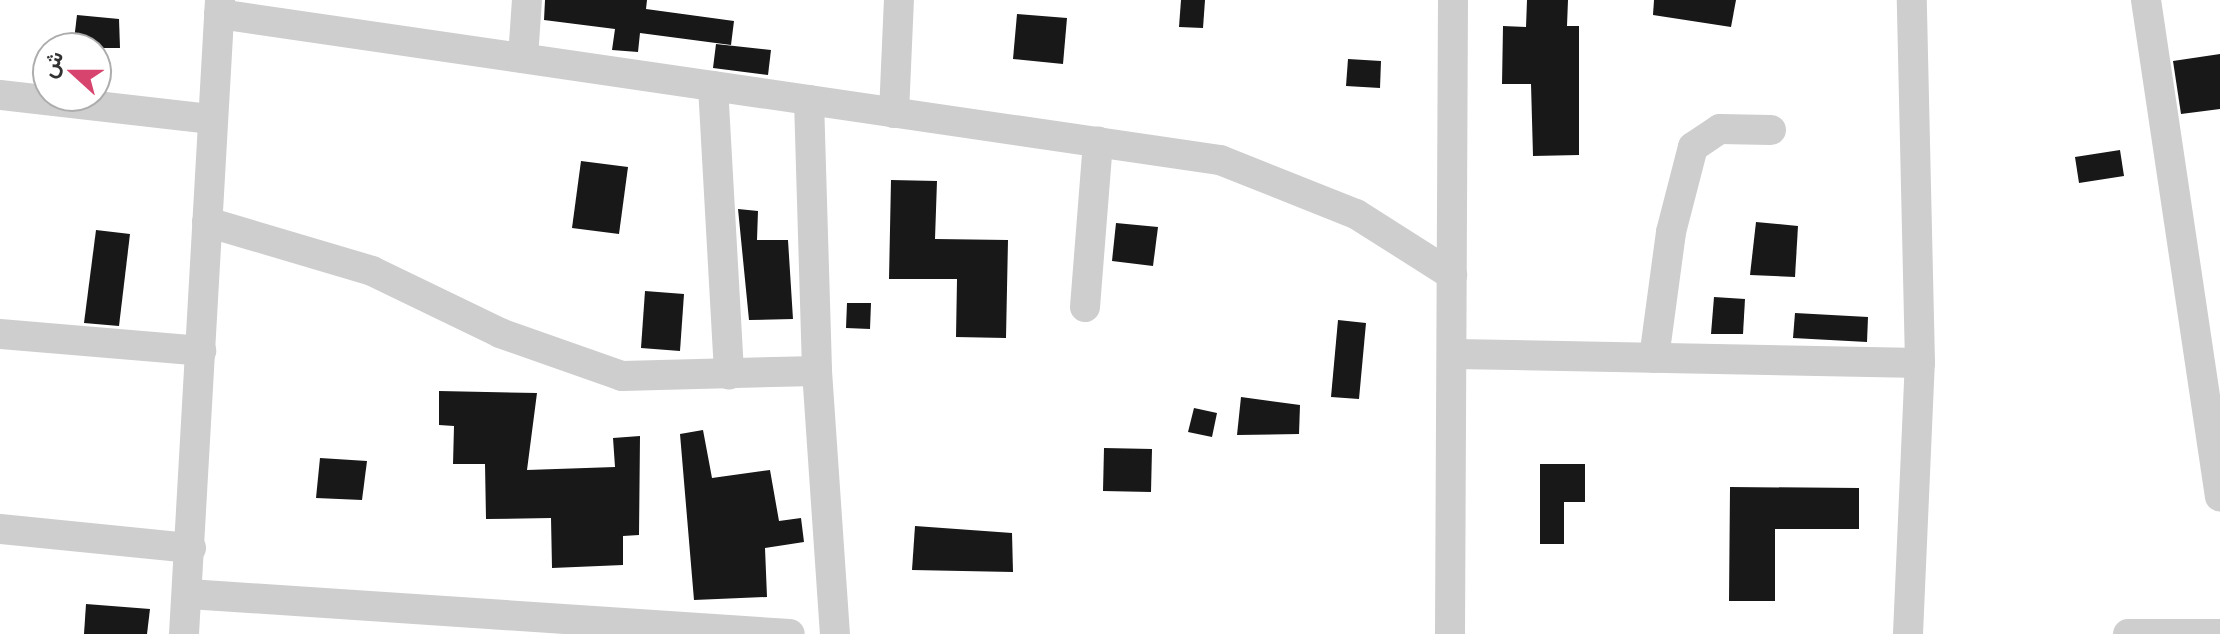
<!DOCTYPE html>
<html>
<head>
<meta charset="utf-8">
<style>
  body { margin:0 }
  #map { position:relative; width:2220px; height:634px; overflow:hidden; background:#fff; font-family:"IBM Plex Sans",Vazirmatn,sans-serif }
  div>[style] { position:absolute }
  .building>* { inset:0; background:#181818 }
  .minor>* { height:30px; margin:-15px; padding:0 15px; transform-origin:15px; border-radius:15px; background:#cecece }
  span { translate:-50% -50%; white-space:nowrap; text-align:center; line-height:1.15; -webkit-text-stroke:8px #fff; paint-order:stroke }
  .north { position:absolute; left:32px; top:32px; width:80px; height:80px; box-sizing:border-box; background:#fff; border:2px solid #adadad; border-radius:50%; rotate:291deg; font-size:22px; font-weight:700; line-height:32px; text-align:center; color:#313131 }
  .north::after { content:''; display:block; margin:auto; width:28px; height:36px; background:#d7446d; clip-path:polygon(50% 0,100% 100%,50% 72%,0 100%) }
</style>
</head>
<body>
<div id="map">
  <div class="building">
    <div style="clip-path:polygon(545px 0,647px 0,646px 9px,734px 21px,731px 45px,640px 33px,638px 52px,612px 50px,615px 29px,544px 20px)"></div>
    <div style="clip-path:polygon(1181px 0,1205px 0,1203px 28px,1179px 27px)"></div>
    <div style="clip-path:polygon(1527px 0,1568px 0,1567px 26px,1579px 26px,1579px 155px,1533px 156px,1531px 84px,1502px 84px,1503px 26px,1526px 27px)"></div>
    <div style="clip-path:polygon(1654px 0,1736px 0,1731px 27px,1653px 15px)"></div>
    <div style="clip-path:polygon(1017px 14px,1067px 18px,1063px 64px,1013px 59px)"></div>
    <div style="clip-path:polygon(77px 15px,119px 19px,120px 48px,73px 48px)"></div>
    <div style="clip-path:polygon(716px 44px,771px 50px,768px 75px,713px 68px)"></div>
    <div style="clip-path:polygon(2220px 54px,2220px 109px,2181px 114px,2173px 61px)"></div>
    <div style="clip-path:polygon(1348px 59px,1381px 61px,1380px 88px,1346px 86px)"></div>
    <div style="clip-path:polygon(2120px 150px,2124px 176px,2079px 183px,2075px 157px)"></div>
    <div style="clip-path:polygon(581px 161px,628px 167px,619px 234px,572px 228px)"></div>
    <div style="clip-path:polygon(891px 180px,937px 181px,935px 239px,1008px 240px,1006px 338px,956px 337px,957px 279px,889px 279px)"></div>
    <div style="clip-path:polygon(738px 209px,758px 211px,757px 240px,788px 240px,793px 319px,749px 320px)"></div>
    <div style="clip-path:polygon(1756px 222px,1798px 226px,1795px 277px,1750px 275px)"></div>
    <div style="clip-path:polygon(1116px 223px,1158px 227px,1153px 266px,1112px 261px)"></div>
    <div style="clip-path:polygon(96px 230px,130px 234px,119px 326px,84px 323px)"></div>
    <div style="clip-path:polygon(645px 291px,684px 294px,680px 351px,641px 348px)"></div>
    <div style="clip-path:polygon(1714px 297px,1745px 299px,1743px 334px,1711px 334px)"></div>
    <div style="clip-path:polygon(847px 303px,871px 303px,870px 329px,846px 328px)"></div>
    <div style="clip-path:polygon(1795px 313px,1868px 317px,1867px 342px,1793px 338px)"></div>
    <div style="clip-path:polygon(1338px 320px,1366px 323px,1359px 399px,1331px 397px)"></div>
    <div style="clip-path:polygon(439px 391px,537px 393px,527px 470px,615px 467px,613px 438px,640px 436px,639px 535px,623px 536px,623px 565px,552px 568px,551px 518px,486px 519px,485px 464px,453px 464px,454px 426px,439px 425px)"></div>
    <div style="clip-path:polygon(1241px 397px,1300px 405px,1299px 434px,1237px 435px)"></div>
    <div style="clip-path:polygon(1194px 408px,1217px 413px,1212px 437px,1188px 432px)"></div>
    <div style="clip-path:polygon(703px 430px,712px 478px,770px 470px,779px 521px,801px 518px,804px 542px,765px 548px,767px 597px,694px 600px,680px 434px)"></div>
    <div style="clip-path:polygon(1104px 448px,1152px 449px,1151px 492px,1103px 491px)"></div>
    <div style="clip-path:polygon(320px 458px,367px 461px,362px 500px,316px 498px)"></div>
    <div style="clip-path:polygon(1540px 464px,1585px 464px,1585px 502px,1564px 502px,1564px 544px,1540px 544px)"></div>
    <div style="clip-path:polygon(1730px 487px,1859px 488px,1859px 529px,1775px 529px,1775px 601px,1729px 601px)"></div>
    <div style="clip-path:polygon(915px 526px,1012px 533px,1013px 572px,912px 570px)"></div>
    <div style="clip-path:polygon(86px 604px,150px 609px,147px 634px,84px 634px)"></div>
  </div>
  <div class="minor">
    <div style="left:2146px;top:0;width:502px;rotate:81.53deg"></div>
    <div style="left:219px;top:14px;width:1012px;rotate:8.3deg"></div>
    <div style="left:1220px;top:160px;width:146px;rotate:21.7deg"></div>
    <div style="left:1356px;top:214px;width:114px;rotate:32.4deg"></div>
    <div style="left:523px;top:58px;width:58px;rotate:-86.1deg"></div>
    <div style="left:713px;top:86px;width:289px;rotate:86.8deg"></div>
    <div style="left:0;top:95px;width:213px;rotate:6.5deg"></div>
    <div style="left:809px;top:100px;width:271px;rotate:88.3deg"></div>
    <div style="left:817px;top:371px;width:264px;rotate:86.1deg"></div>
    <div style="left:894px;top:113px;width:113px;rotate:-87.5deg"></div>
    <div style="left:207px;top:222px;width:172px;rotate:16.5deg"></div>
    <div style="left:372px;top:271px;width:142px;rotate:25.8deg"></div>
    <div style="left:500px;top:333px;width:129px;rotate:19.4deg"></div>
    <div style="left:622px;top:376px;width:195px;rotate:-1.5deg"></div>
    <div style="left:1085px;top:307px;width:166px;rotate:-85.5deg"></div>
    <div style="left:0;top:334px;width:202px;rotate:4.8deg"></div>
    <div style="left:1455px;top:354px;width:465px;rotate:1.1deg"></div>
    <div style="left:1654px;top:358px;width:127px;rotate:-82.3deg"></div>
    <div style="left:1671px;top:232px;width:88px;rotate:-75.5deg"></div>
    <div style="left:1693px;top:147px;width:32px;rotate:-34deg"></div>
    <div style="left:1720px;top:129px;width:51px;rotate:1.1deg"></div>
    <div style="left:0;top:529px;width:192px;rotate:5.7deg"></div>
    <div style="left:189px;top:594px;width:602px;rotate:3.81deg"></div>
    <div style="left:184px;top:634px;width:635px;rotate:-86.75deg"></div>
    <div style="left:1450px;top:634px;width:634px;rotate:-89.73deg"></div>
    <div style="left:1908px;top:634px;width:271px;rotate:-87.5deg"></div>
    <div style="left:1920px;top:363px;width:363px;rotate:-91.3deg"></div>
    <div style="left:2128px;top:634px;width:92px"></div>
  </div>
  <div class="north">ش</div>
</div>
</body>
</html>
